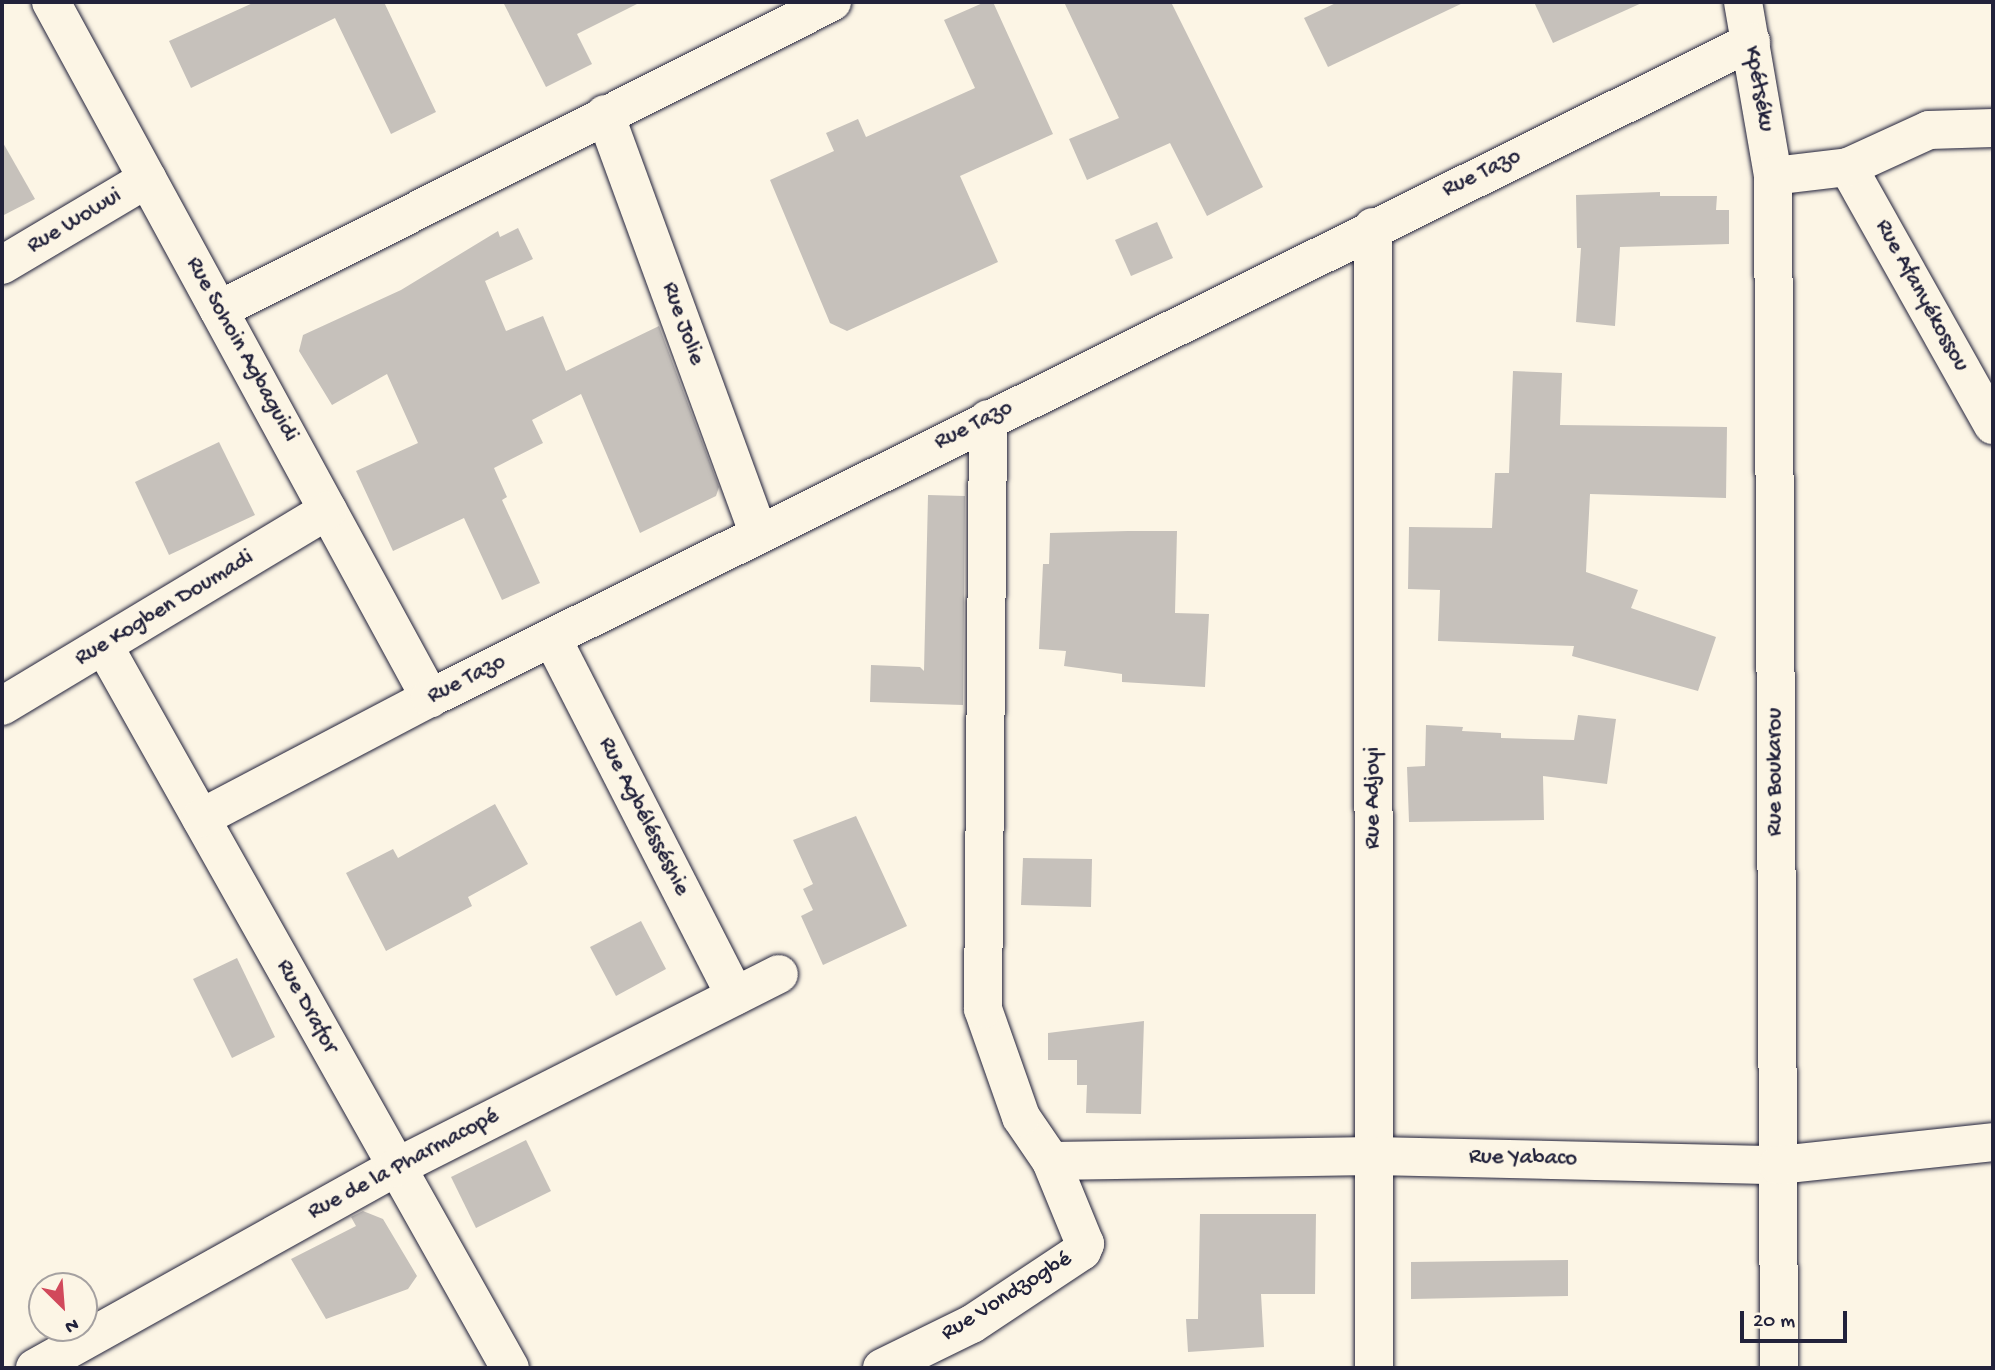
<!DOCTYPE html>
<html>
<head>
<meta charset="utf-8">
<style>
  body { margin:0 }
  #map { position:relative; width:1995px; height:1370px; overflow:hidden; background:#fcf5e5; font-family:"Gochi Hand",sans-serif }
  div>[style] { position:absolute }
  .building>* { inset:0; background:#c6c1bb }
  .roads { filter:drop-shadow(0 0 2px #22223b) drop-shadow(0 0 2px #22223b) }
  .minor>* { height:38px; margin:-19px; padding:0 19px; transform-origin:19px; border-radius:19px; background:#fcf5e5 }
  span { translate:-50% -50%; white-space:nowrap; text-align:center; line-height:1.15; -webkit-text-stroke:7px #fcf5e5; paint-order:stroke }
  .street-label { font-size:23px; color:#22223b }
  .frame { position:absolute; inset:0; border:4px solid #22223b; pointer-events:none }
  .north { position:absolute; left:28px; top:1272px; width:70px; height:70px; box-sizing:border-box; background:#fcf5e5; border:2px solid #a5a1a1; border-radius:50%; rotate:155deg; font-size:19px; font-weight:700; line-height:28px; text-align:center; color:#22223b }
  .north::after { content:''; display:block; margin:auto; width:24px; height:32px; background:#d1495b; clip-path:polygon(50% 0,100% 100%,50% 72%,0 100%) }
  .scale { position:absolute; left:1740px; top:1311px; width:107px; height:32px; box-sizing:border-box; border:4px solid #22223b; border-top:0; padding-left:9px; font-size:21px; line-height:24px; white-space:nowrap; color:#22223b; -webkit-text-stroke:5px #fcf5e5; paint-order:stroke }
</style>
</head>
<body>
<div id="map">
  <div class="building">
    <div style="clip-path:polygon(255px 2px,384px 2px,436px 112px,391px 134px,335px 18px,191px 88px,169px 41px)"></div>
    <div style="clip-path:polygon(503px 2px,641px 2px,577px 34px,592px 64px,546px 87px)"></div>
    <div style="clip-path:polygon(985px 2px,993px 2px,1053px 134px,960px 176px,998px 262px,847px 331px,830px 323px,770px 180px,834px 151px,826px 133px,858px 119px,866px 137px,975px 88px,944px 20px)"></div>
    <div style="clip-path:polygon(1064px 2px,1171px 2px,1263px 187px,1207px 216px,1170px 143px,1087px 180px,1069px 139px,1119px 118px)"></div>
    <div style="clip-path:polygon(1338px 2px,1465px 2px,1328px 67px,1304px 18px)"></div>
    <div style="clip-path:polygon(1534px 2px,1644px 2px,1553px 43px)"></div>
    <div style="clip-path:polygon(2px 141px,35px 199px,2px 216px)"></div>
    <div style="clip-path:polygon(1660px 192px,1660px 196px,1717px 196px,1716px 210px,1729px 210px,1729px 244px,1620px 247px,1615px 326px,1576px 322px,1581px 248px,1577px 248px,1576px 195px)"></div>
    <div style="clip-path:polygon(1157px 222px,1173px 258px,1131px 276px,1115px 240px)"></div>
    <div style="clip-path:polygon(518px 228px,533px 259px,485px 281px,506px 331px,543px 316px,566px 371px,659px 326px,719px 487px,716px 496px,640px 533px,581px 394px,532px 420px,543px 443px,494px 468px,507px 497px,502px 500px,540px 583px,502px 600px,464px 518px,393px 551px,356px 471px,418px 443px,387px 374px,332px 405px,299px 351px,303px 335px,401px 290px,498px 231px,500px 237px)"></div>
    <div style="clip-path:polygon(1513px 371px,1562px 373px,1560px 425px,1727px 427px,1726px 498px,1590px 494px,1586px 572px,1638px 590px,1631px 608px,1716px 637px,1698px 691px,1572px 656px,1574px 646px,1438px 641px,1440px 590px,1408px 589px,1409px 527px,1492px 528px,1495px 473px,1509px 473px)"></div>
    <div style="clip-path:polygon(219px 442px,255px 515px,169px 555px,135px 482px)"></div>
    <div style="clip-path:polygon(928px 495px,965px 496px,963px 705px,870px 702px,871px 665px,920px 667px,924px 671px)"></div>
    <div style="clip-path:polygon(1128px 531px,1177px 531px,1175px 613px,1209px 614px,1205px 687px,1122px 682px,1122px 674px,1064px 666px,1066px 651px,1039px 649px,1043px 564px,1049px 564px,1050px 533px)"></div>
    <div style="clip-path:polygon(1578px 715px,1616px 719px,1607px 784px,1543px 776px,1544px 820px,1409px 822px,1407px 767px,1425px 766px,1426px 725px,1463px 727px,1462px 731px,1501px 733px,1501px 738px,1574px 740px)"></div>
    <div style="clip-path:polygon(495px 804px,528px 864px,468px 897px,472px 906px,386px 951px,346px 873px,393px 849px,398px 858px)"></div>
    <div style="clip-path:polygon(856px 816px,907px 926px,823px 965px,801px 916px,813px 910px,803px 889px,813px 884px,793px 840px)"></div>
    <div style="clip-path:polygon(1023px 858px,1092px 859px,1091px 907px,1021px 905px)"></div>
    <div style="clip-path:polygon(641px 921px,666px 969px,616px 996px,590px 947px)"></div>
    <div style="clip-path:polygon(237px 958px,275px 1037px,232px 1058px,193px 979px)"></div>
    <div style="clip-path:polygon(1144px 1021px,1141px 1114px,1086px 1113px,1087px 1085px,1077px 1085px,1077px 1060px,1048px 1060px,1048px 1033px)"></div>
    <div style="clip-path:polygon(526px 1140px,551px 1191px,476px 1228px,451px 1177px)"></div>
    <div style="clip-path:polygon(363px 1211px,383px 1219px,417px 1276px,408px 1289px,326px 1319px,291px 1259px,356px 1226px,351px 1217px)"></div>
    <div style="clip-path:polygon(1200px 1214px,1316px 1214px,1315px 1294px,1261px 1294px,1264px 1347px,1188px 1352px,1186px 1319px,1198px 1319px)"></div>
    <div style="clip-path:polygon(1568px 1260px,1568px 1296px,1411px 1299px,1411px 1262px)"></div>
  </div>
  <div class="roads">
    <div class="minor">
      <div style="left:51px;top:2px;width:793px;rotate:61.43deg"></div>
      <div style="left:1743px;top:2px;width:177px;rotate:80.2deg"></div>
      <div style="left:1773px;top:176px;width:1192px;rotate:89.71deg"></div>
      <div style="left:605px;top:114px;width:447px;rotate:69.9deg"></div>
      <div style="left:1848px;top:167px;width:296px;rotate:60.7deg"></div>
      <div style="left:1773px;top:176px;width:76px;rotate:-6.8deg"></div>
      <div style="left:1848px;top:167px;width:89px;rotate:-24.6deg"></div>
      <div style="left:1929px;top:130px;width:64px;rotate:-1.8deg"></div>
      <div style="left:1373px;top:227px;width:1141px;rotate:89.95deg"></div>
      <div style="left:2px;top:265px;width:169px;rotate:-30.7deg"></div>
      <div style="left:219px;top:310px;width:686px;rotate:-26.68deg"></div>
      <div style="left:552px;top:638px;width:402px;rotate:62.9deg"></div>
      <div style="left:104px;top:646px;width:828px;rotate:60.65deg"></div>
      <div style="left:2px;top:706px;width:380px;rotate:-31deg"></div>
      <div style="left:201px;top:818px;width:259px;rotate:-27.7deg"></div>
      <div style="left:430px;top:698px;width:1475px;rotate:-26.41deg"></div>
      <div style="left:1051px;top:1161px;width:323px;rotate:-0.9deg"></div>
      <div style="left:1374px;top:1156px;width:404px;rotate:1.3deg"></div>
      <div style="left:1778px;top:1165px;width:216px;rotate:-6.1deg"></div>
      <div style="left:35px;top:1368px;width:412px;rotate:-29.1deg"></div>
      <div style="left:395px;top:1168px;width:430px;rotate:-26.8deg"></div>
      <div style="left:882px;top:1368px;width:100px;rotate:-26.1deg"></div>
      <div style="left:972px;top:1324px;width:132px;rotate:-33.6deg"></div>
      <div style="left:1082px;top:1251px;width:8px;rotate:-67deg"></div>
      <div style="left:1085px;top:1244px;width:90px;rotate:-112.3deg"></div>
      <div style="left:1051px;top:1161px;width:53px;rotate:-124.3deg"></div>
      <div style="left:1021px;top:1117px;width:114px;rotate:-109.4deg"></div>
      <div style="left:983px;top:1009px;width:590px;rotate:-89.51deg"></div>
    </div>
  </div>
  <div class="street-label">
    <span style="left:1758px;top:89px;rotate:80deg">Kpétséku</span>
    <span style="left:1482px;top:174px;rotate:-26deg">Rue Tazo</span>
    <span style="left:75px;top:222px;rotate:-31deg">Rue Wowui</span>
    <span style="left:1921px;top:296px;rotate:61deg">Rue Afanyékossou</span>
    <span style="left:682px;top:324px;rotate:70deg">Rue Jolie</span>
    <span style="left:241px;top:350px;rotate:61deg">Rue Sohoin Agbaguidi</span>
    <span style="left:974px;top:426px;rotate:-27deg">Rue Tazo</span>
    <span style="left:165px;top:609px;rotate:-31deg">Rue Kogben Doumadi</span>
    <span style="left:467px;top:680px;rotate:-27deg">Rue Tazo</span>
    <span style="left:1776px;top:772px;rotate:-90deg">Rue Boukarou</span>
    <span style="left:1374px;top:798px;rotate:-90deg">Rue Adjoyi</span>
    <span style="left:643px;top:817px;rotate:63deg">Rue Agbélésséshie</span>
    <span style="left:306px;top:1007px;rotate:61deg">Rue Drafor</span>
    <span style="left:1523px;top:1159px;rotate:1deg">Rue Yabaco</span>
    <span style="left:404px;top:1165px;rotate:-28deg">Rue de la Pharmacopé</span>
    <span style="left:1007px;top:1297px;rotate:-32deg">Rue Vondzogbé</span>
  </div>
  <div class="frame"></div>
  <div class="north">N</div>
  <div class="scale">20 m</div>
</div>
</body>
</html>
